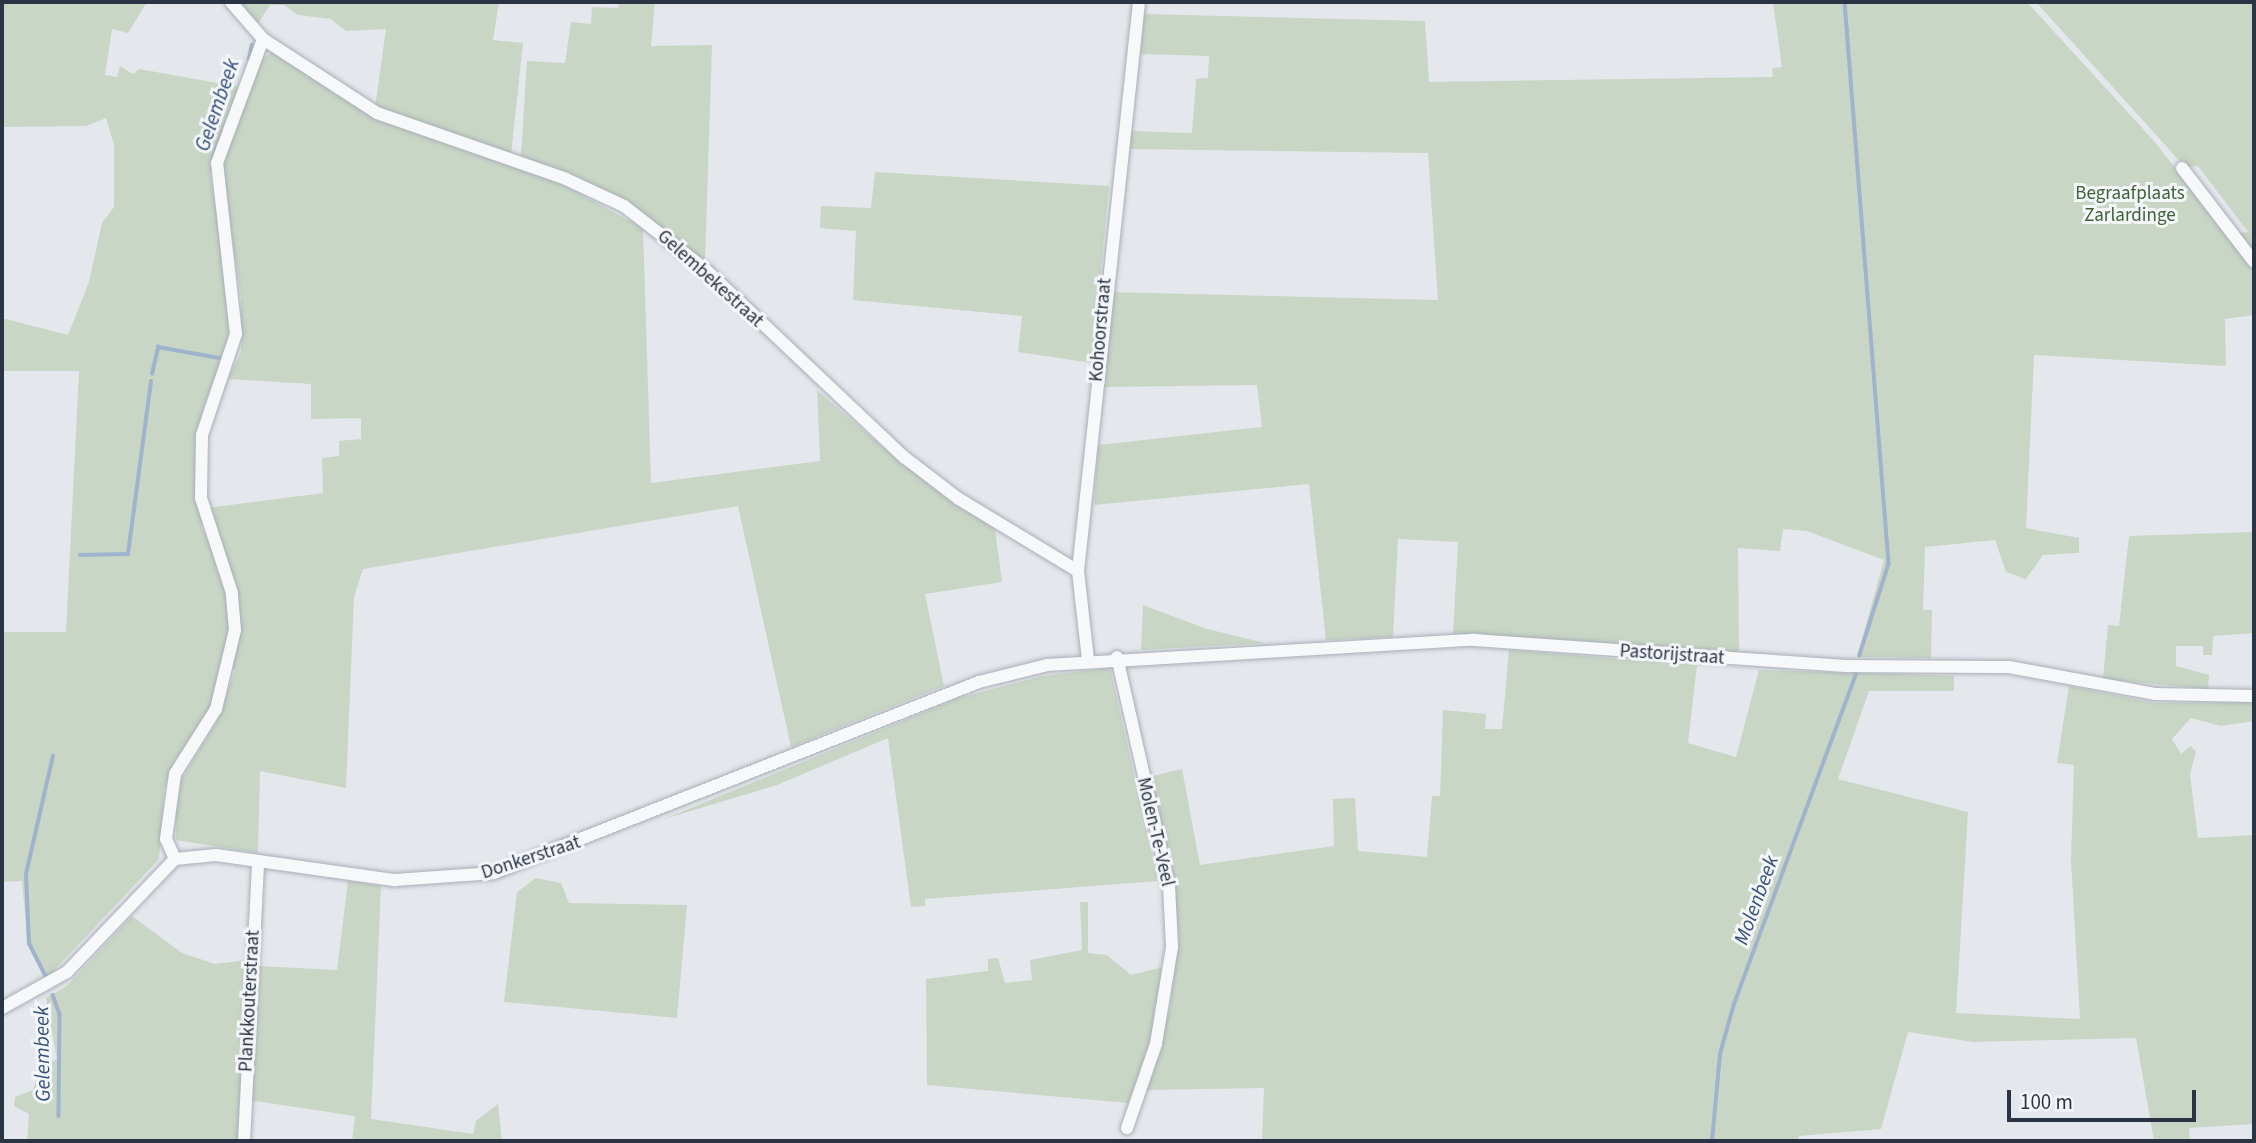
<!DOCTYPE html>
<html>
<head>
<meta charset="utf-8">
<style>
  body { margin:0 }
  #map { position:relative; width:2256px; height:1143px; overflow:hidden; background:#e4e7ec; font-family:"Source Sans 3",sans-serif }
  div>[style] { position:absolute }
  .green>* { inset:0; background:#c9d6c5 }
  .stream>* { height:3.5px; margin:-1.75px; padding:0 1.75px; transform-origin:1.75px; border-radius:1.75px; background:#9fb4cc }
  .roads { filter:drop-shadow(0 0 2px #a9aeb7) drop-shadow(0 0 2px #a9aeb7) }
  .minor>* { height:12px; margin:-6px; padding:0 6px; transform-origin:6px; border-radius:6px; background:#f7f8fa }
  span { translate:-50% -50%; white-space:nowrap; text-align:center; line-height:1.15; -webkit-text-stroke:6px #f4f6f9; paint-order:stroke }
  .park-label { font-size:19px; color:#3f6138 }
  .street-label { font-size:19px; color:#2b3445 }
  .water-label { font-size:21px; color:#34527a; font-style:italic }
  .frame { position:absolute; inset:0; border:4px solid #2b3445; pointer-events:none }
  .scale { position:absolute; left:2007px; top:1090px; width:189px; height:32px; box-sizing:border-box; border:4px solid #2b3445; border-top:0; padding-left:9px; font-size:21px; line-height:24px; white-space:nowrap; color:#2b3445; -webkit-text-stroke:5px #f4f6f9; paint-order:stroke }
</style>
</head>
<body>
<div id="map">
  <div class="green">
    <div style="clip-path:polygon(2px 2px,147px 2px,128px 33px,112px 29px,105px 75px,117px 77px,120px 66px,133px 74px,139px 69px,240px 87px,210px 175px,228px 270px,229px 354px,204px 404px,196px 456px,202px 528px,217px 559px,207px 508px,323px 493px,322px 458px,339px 456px,339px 441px,361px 439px,361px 418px,311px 419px,311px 384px,228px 379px,241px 352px,241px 295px,221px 169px,262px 59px,273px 52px,367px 114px,554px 180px,643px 228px,651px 483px,820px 461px,817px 390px,902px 464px,995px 529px,1002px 582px,925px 594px,944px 686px,791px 747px,738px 506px,363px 569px,354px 597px,346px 788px,260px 771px,258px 853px,176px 840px,175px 790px,217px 721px,235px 670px,225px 665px,213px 704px,174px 762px,164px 790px,159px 859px,45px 980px,28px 946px,22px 881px,2px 882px,2px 632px,66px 632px,79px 371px,2px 371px,2px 318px,68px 335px,89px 282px,102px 223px,114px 207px,114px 145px,106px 118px,86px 126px,2px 127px)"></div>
    <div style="clip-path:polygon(236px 2px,499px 2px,493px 40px,523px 43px,511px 155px,375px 108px,386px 29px,346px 31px,331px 19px,298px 15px,284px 5px,270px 5px,258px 23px)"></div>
    <div style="clip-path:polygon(619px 2px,655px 2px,651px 46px,712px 45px,705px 262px,621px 197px,521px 156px,527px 61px,565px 63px,571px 22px,591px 24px,592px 7px,618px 8px)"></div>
    <div style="clip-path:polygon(1773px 2px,2027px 2px,2154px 141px,2254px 270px,2254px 315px,2225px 319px,2226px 366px,2034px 355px,2026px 528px,2079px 538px,2079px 553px,2043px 555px,2026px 579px,2006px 572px,1995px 540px,1925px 547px,1923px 610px,1932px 610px,1931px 658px,1857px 657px,1884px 560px,1807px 531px,1783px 529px,1780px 551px,1738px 548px,1739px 653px,1453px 636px,1458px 542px,1398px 539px,1393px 637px,1326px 640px,1309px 484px,1094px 505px,1098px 445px,1262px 427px,1257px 385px,1101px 387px,1109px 292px,1438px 300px,1428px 153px,1127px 149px,1130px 131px,1192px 133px,1196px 79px,1208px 78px,1209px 56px,1141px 54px,1144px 14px,1425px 21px,1429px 82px,1773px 77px,1772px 68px,1782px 67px)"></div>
    <div style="clip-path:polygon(2036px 2px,2254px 2px,2254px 258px,2235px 234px,2248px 232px,2198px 166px,2185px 167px)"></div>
    <div style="clip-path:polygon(875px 172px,1109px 186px,1092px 363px,1018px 352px,1022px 316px,853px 300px,856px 231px,820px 228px,821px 206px,871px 208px)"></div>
    <div style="clip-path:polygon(2254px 532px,2254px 633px,2213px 636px,2212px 655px,2203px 655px,2203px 646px,2176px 646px,2176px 666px,2209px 675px,2208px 689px,2103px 679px,2108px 625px,2119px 626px,2129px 536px)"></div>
    <div style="clip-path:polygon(1143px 605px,1207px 629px,1265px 643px,1141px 650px)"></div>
    <div style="clip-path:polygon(1509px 650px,1697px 665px,1688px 743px,1736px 757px,1759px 670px,1954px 676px,1954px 691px,1869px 691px,1838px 779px,1968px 812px,1956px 1013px,2080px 1019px,2071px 860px,2074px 765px,2057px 763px,2069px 686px,2154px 703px,2254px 702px,2254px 721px,2221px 726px,2191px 718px,2172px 739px,2181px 754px,2190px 746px,2196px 751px,2190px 775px,2198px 838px,2254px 835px,2254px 1124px,2189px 1128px,2190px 1141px,2154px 1141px,2136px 1038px,1973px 1042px,1908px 1032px,1881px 1129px,1799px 1136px,1798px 1141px,1262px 1141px,1264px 1088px,1144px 1090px,1170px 1008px,1178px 930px,1172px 869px,1148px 777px,1182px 769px,1200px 865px,1334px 846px,1333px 799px,1355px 798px,1358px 851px,1427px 857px,1432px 796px,1440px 796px,1443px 710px,1486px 714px,1485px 729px,1502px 729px)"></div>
    <div style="clip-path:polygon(1110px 668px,1158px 881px,925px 899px,925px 906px,911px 907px,888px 738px,777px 785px,664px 819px,959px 698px,1042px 676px)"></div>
    <div style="clip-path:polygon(536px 878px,561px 883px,569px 903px,687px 905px,677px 1018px,504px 1002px,517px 892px)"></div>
    <div style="clip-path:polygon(348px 881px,381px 886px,371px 1119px,473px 1134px,476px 1121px,498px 1104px,502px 1141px,352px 1141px,355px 1116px,249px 1100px,257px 966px,337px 970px)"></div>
    <div style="clip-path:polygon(1080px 902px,1088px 902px,1088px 953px,1107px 955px,1131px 975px,1163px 967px,1155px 1028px,1129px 1103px,927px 1085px,926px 979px,988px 971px,988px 959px,998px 958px,1005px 983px,1032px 980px,1030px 960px,1082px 950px)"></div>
    <div style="clip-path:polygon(132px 916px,182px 953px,215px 964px,247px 960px,240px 1141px,27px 1141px,29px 1114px,14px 1106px,15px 1097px,33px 1090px,41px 1066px,57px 1059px,46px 998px,67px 986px)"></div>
  </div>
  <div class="stream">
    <div style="left:1845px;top:2px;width:564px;rotate:85.52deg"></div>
    <div style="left:1889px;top:564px;width:96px;rotate:107.7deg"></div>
    <div style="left:249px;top:60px;width:15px;rotate:-79deg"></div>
    <div style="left:213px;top:158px;width:27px;rotate:-70deg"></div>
    <div style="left:152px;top:374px;width:28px;rotate:-77deg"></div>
    <div style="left:158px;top:347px;width:62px;rotate:10.2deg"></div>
    <div style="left:80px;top:555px;width:48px;rotate:-1.2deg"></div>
    <div style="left:128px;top:554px;width:174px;rotate:-82.4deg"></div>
    <div style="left:47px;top:979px;width:39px;rotate:-117deg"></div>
    <div style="left:29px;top:944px;width:70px;rotate:-92.5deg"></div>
    <div style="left:26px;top:874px;width:121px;rotate:-77.1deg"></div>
    <div style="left:53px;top:995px;width:20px;rotate:70deg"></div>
    <div style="left:60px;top:1014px;width:102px;rotate:90.6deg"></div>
    <div style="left:1712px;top:1141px;width:87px;rotate:-84.7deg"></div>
    <div style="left:1720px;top:1054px;width:52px;rotate:-74.4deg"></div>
    <div style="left:1734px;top:1004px;width:351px;rotate:-69.7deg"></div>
  </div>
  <div class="roads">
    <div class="minor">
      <div style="left:231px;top:2px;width:49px;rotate:49.1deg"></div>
      <div style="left:263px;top:39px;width:136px;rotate:33deg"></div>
      <div style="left:377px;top:113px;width:200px;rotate:19.2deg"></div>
      <div style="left:566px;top:179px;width:64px;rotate:25deg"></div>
      <div style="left:624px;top:206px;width:103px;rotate:37.9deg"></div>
      <div style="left:705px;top:269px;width:274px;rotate:43.4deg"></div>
      <div style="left:904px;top:457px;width:69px;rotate:37.4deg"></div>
      <div style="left:959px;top:499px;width:139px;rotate:31.2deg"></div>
      <div style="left:2182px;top:168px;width:118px;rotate:52.5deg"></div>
      <div style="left:1117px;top:657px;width:234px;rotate:77.2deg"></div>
      <div style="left:1169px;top:885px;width:62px;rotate:87.2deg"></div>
      <div style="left:1172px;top:947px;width:98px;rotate:99.4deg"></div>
      <div style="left:1156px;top:1044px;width:89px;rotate:109deg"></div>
      <div style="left:1088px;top:660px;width:90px;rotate:-96.4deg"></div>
      <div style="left:1078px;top:571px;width:572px;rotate:-83.88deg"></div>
      <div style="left:175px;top:859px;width:22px;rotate:-114deg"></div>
      <div style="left:166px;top:839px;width:66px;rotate:-82.1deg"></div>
      <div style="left:175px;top:774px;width:77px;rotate:-57.8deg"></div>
      <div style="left:216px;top:709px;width:81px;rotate:-76.5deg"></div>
      <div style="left:235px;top:630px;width:37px;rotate:-95deg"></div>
      <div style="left:232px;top:593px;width:100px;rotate:-108.1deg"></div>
      <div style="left:201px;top:498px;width:63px;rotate:-89.1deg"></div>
      <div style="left:202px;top:435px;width:107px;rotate:-71.4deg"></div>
      <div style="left:236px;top:334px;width:172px;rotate:-96.3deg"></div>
      <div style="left:217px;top:163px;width:132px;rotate:-69.6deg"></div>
      <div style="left:2px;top:1008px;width:74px;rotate:-29deg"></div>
      <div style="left:67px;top:972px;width:156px;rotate:-46.3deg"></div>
      <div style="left:175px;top:859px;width:41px;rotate:-5.6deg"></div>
      <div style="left:216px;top:855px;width:181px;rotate:8deg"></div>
      <div style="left:395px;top:880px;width:99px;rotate:-4deg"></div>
      <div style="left:494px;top:873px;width:521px;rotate:-21.5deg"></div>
      <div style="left:979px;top:682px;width:70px;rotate:-14deg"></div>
      <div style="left:1047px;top:665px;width:428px;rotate:-3.4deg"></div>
      <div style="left:1474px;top:640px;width:376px;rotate:4deg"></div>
      <div style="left:1849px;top:666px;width:160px;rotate:0.4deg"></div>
      <div style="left:2009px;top:667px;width:148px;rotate:10.5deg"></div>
      <div style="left:2155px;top:694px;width:99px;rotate:1.2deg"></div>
      <div style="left:244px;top:1141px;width:280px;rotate:-87.1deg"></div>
    </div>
  </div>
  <div class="park-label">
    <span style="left:2130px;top:205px">Begraafplaats<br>Zarlardinge</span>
  </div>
  <div class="street-label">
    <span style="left:710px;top:279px;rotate:42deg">Gelembekestraat</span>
    <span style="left:1101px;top:330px;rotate:-85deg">Kohoorstraat</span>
    <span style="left:1672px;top:655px;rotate:4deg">Pastorijstraat</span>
    <span style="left:1155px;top:832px;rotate:77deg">Molen-Te-Veel</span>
    <span style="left:531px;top:858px;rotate:-18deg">Donkerstraat</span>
    <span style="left:250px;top:1001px;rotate:-87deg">Plankkouterstraat</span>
  </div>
  <div class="water-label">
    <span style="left:217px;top:105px;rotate:-71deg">Gelembeek</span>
    <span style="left:1756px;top:900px;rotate:-70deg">Molenbeek</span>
    <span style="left:42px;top:1054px;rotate:-91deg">Gelembeek</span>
  </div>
  <div class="frame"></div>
  <div class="scale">100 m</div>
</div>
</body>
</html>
